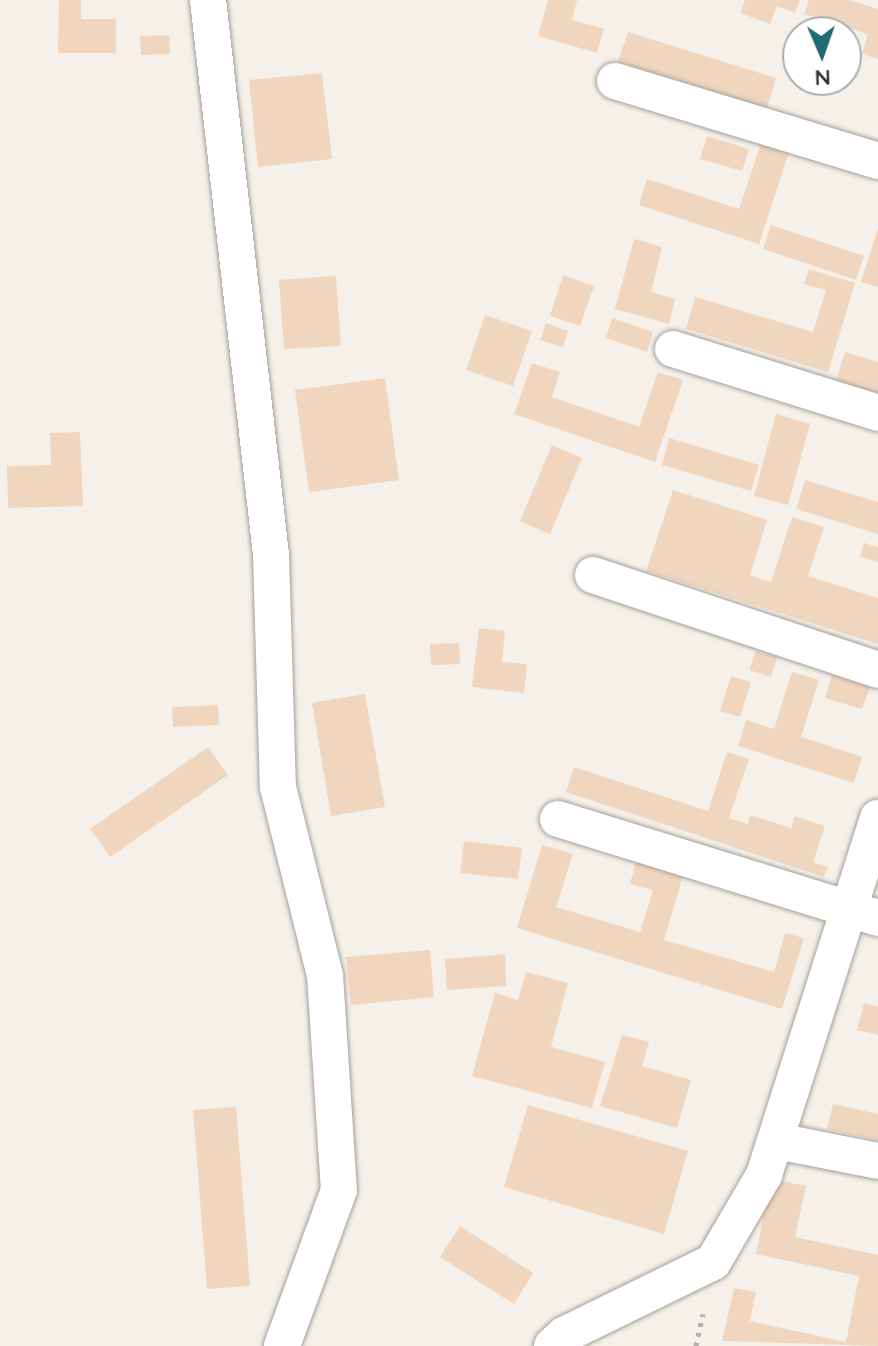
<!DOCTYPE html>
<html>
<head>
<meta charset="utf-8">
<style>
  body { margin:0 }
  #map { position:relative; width:878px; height:1346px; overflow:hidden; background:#f6f0ea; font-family:Quicksand,sans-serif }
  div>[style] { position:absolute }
  .building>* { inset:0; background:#f0d6be }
  .path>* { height:5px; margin-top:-2.5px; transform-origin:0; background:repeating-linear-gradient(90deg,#b5b0ac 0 4px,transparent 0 10px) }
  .roads { filter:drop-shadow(0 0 2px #a5a09a) drop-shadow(0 0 2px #a5a09a) }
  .street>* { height:36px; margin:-18px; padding:0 18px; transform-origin:18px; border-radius:18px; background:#fff }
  span { translate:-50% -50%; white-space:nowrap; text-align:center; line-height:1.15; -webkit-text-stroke:8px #fff; paint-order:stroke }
  .north { position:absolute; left:782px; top:16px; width:80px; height:80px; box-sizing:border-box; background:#fff; border:2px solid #aeadac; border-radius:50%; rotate:178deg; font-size:22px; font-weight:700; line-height:32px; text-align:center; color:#34312f }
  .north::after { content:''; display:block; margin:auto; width:28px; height:36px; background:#1f6a73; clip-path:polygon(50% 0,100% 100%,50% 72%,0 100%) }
</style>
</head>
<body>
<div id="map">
  <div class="building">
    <div style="clip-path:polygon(59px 0,81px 0,81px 19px,116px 19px,116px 53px,58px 53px)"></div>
    <div style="clip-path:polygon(548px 0,577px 0,572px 20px,604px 29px,597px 53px,538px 36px)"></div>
    <div style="clip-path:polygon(745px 0,800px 0,795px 13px,777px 6px,770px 24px,740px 13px)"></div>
    <div style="clip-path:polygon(809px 0,849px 0,878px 9px,878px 59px,862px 54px,868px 34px,804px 14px)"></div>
    <div style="clip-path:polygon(628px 32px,776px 78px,767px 108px,618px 62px)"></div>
    <div style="clip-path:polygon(169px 35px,170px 54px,141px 55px,140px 36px)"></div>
    <div style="clip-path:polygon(322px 73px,332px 159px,258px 167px,249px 80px)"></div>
    <div style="clip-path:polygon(707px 136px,749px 149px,742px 171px,700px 159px)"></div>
    <div style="clip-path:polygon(763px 137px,791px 146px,759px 244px,639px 205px,647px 179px,739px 209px)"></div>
    <div style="clip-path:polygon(771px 225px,864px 256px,856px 280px,763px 249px)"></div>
    <div style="clip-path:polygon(878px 228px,878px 287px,861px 282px)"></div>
    <div style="clip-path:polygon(634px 239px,662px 247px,651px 292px,675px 299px,669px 324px,615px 309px)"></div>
    <div style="clip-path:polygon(809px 269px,855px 283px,828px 372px,686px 329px,695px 297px,813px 332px,826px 290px,804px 284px)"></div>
    <div style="clip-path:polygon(563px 275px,594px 286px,580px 326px,550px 316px)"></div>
    <div style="clip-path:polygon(336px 276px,341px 346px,284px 349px,279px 280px)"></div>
    <div style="clip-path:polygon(485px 315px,532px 331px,513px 386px,466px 370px)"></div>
    <div style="clip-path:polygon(612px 318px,653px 332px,647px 352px,606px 338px)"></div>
    <div style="clip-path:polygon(546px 323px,568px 331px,563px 347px,540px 340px)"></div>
    <div style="clip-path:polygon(845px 352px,878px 362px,878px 393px,836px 380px)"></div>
    <div style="clip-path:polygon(532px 363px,560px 372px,552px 397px,639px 427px,658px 372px,683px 380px,655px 462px,514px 414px)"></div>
    <div style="clip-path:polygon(385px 378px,399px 480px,309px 492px,295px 390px)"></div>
    <div style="clip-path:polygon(776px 414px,810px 424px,788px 505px,754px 496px)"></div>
    <div style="clip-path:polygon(80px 432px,83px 506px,8px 508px,7px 466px,51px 465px,50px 433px)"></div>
    <div style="clip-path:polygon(669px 438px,759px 465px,751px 491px,662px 465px)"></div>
    <div style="clip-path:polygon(552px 445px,582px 458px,550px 534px,520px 521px)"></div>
    <div style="clip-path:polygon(805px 480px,878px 502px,878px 534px,796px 509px)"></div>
    <div style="clip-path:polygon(673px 490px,767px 520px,750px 575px,771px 582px,792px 517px,824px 527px,808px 576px,878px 598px,878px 644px,646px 571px)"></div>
    <div style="clip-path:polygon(864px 543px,878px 547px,878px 562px,860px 557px)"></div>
    <div style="clip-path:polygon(479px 628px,505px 631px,502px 662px,527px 664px,524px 693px,472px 687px)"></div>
    <div style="clip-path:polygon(459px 643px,460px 664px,431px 665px,430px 644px)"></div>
    <div style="clip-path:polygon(756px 651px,777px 657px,771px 677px,749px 670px)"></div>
    <div style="clip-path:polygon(792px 672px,819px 680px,801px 737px,862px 757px,854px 783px,738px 746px,746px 720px,774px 729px)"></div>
    <div style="clip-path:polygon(832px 675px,870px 687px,862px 709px,825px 698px)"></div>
    <div style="clip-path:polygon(731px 676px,751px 682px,740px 717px,720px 711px)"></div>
    <div style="clip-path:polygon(365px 694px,385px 807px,331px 816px,312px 703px)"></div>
    <div style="clip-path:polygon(218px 705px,219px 725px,173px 727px,172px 707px)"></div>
    <div style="clip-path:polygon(208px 747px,228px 775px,110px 857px,90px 829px)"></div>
    <div style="clip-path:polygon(727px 752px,749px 759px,729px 818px,748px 824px,750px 815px,791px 828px,795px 816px,825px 826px,813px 862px,828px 867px,824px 877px,566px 792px,574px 767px,708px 811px)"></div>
    <div style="clip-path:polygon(464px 841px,522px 848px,518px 879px,460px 873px)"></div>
    <div style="clip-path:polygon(542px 845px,573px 854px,556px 907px,640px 932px,653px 890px,630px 884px,636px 861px,683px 876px,664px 940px,774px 972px,785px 933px,804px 938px,782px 1009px,517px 928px)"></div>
    <div style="clip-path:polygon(430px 950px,434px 997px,351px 1005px,346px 957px)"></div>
    <div style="clip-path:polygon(505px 954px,506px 986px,447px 990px,445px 959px)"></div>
    <div style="clip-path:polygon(526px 972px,568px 983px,551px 1047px,605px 1062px,592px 1108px,472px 1076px,495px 993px,518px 1000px)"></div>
    <div style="clip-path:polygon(864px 1003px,878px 1007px,878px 1035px,857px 1030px)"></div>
    <div style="clip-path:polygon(622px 1035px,649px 1042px,642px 1066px,691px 1080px,677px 1128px,600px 1106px)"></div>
    <div style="clip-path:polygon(833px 1104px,878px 1114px,878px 1140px,827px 1129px)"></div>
    <div style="clip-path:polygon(528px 1105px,688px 1151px,664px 1234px,504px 1187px)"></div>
    <div style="clip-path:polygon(236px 1107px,250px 1286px,207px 1289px,193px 1110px)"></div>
    <div style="clip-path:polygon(771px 1179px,806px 1186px,795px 1237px,878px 1255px,878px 1346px,722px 1341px,734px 1288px,756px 1292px,750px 1321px,846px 1342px,859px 1276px,756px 1254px)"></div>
    <div style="clip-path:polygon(460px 1226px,533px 1273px,514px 1304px,440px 1257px)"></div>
  </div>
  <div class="path">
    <div style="left:696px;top:1346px;width:33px;rotate:-78deg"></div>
  </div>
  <div class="roads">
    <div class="street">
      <div style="left:208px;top:0;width:559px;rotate:83.52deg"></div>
      <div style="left:271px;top:555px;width:232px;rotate:88.3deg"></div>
      <div style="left:278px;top:787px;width:194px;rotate:76deg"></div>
      <div style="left:325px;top:975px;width:215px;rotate:86.3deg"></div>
      <div style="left:339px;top:1190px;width:166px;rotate:110.1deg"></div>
      <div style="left:615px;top:81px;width:275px;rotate:16.9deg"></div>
      <div style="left:673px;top:349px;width:215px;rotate:17.3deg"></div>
      <div style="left:593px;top:575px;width:300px;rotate:18.4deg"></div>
      <div style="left:558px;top:819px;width:335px;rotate:17.2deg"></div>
      <div style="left:777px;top:1141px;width:103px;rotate:11.2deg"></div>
      <div style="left:552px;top:1346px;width:16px;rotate:-43deg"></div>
      <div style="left:564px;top:1335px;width:166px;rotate:-26.1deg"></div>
      <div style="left:713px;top:1262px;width:101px;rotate:-59.6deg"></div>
      <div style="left:764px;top:1175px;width:375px;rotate:-72.3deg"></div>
    </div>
  </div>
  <div class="north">N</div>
</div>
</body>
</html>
